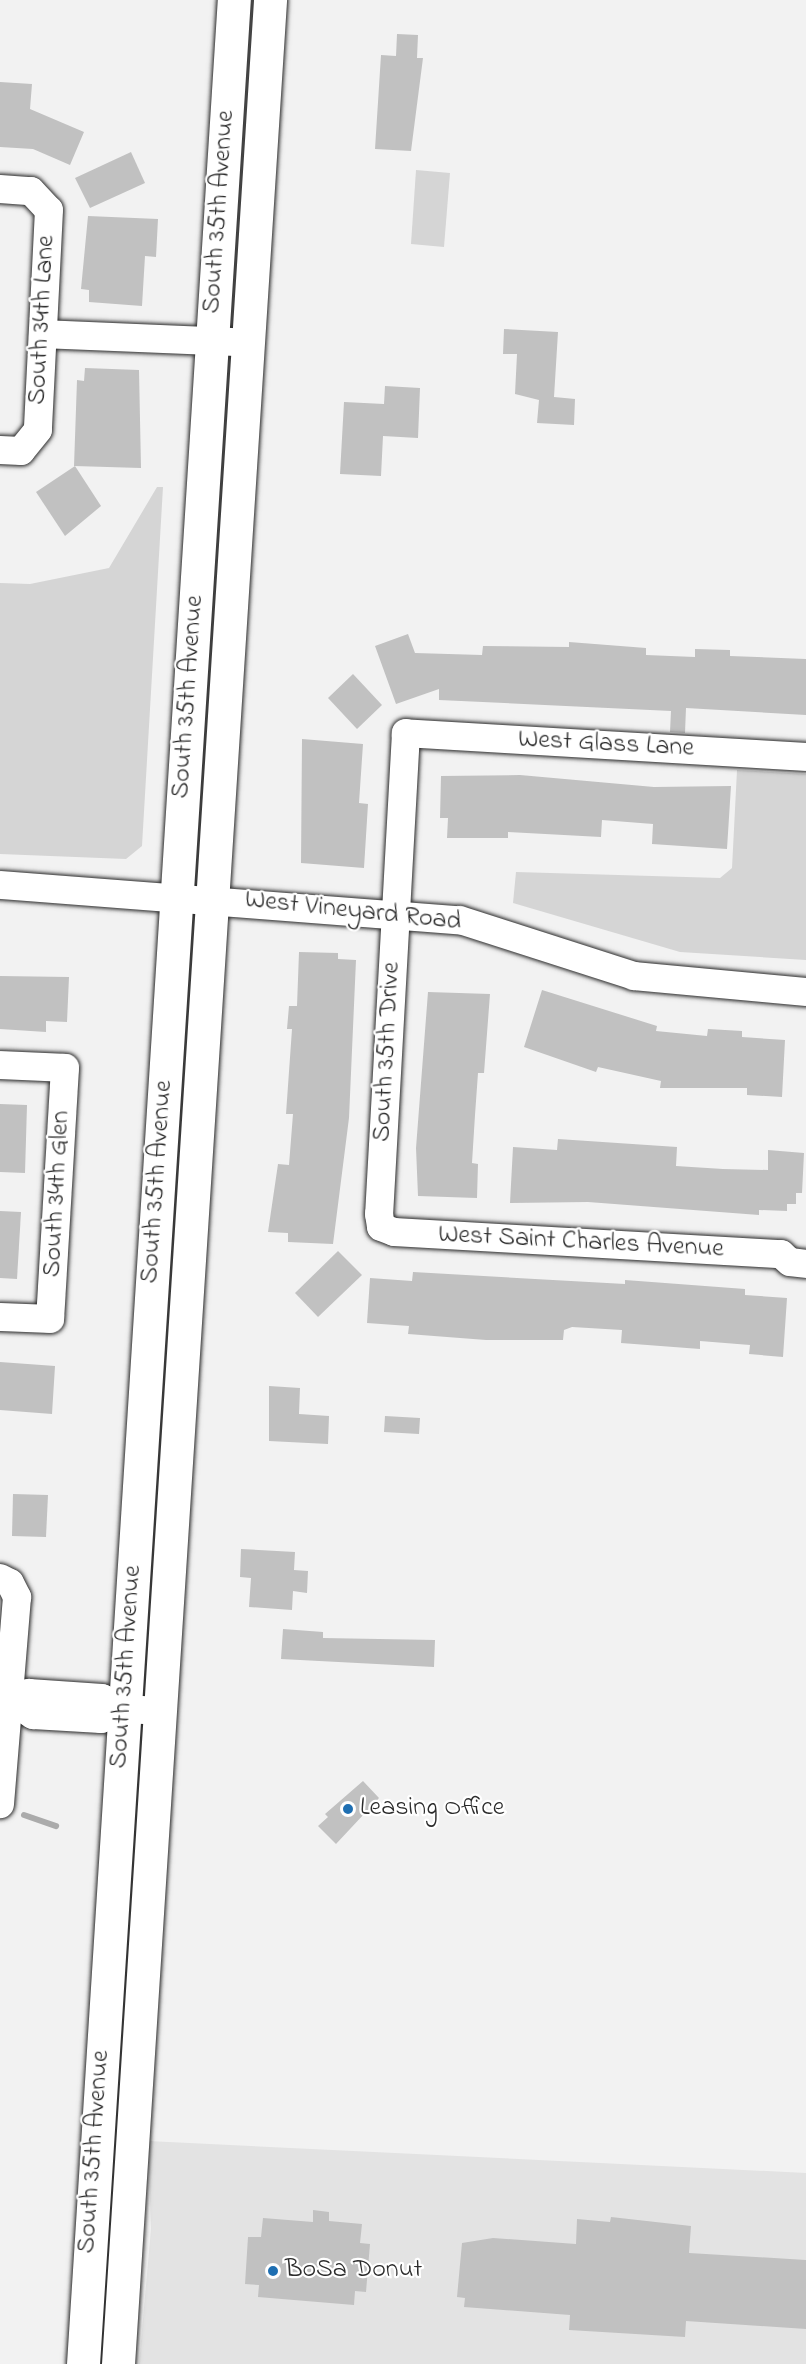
<!DOCTYPE html>
<html>
<head>
<meta charset="utf-8">
<style>
  body { margin:0 }
  #map { position:relative; width:806px; height:2364px; overflow:hidden; background:#f2f2f2; font-family:"Indie Flower",sans-serif }
  div>[style] { position:absolute }
  .built>* { inset:0; background:#e3e3e3 }
  .green>* { inset:0; background:#d5d5d5 }
  .stream>* { height:6px; margin:-3px; padding:0 3px; transform-origin:3px; border-radius:3px; background:#ababab }
  .building>* { inset:0; background:#c1c1c1 }
  .roads { filter:drop-shadow(0 0 2px #2b2b2b) drop-shadow(0 0 2px #2b2b2b) }
  .minor>* { height:28px; margin:-14px; padding:0 14px; transform-origin:14px; border-radius:14px; background:#fff }
  .major>* { height:33px; margin:-16.5px; padding:0 16.5px; transform-origin:16.5px; border-radius:16.5px; background:#fff }
  .dots>* { width:16px; height:16px; translate:-50% -50%; box-sizing:border-box; border:3px solid #fff; border-radius:50% }
  span { translate:-50% -50%; white-space:nowrap; text-align:center; line-height:1.15; -webkit-text-stroke:4.5px #fff; paint-order:stroke }
  .street-label { font-size:26px; color:#2b2b2b }
  .poi-label { font-size:26px; color:#2b2b2b }
  .left { translate:0 -50%; text-align:left }
</style>
</head>
<body>
<div id="map">
  <div class="built">
    <div style="clip-path:polygon(148px 2141px,806px 2173px,806px 2364px,139px 2364px,151px 2229px)"></div>
  </div>
  <div class="green">
    <div style="clip-path:polygon(416px 170px,450px 173px,444px 247px,411px 244px)"></div>
    <div style="clip-path:polygon(157px 487px,163px 487px,142px 846px,126px 859px,0 854px,0 583px,30px 584px,109px 568px)"></div>
    <div style="clip-path:polygon(737px 770px,806px 774px,806px 960px,680px 952px,513px 903px,516px 872px,720px 878px,732px 868px)"></div>
  </div>
  <div class="stream">
    <div style="left:24px;top:1815px;width:34px;rotate:19deg"></div>
  </div>
  <div class="building">
    <div style="clip-path:polygon(397px 34px,418px 35px,417px 58px,423px 58px,411px 151px,375px 149px,381px 55px,396px 56px)"></div>
    <div style="clip-path:polygon(0 82px,32px 84px,30px 109px,84px 132px,70px 165px,33px 149px,0 147px)"></div>
    <div style="clip-path:polygon(131px 152px,145px 183px,90px 208px,75px 178px)"></div>
    <div style="clip-path:polygon(88px 216px,158px 219px,156px 257px,145px 256px,142px 306px,89px 302px,89px 290px,81px 289px)"></div>
    <div style="clip-path:polygon(504px 329px,558px 332px,554px 397px,575px 399px,574px 425px,537px 423px,539px 400px,515px 394px,517px 354px,503px 354px)"></div>
    <div style="clip-path:polygon(85px 368px,139px 370px,141px 468px,74px 466px,77px 380px,84px 381px)"></div>
    <div style="clip-path:polygon(385px 386px,420px 388px,418px 438px,383px 436px,381px 476px,340px 474px,344px 402px,384px 404px)"></div>
    <div style="clip-path:polygon(75px 466px,101px 506px,65px 536px,36px 492px)"></div>
    <div style="clip-path:polygon(408px 634px,415px 653px,482px 655px,483px 646px,569px 647px,569px 642px,646px 648px,646px 655px,695px 657px,695px 649px,730px 650px,730px 656px,806px 659px,806px 715px,686px 708px,685px 733px,670px 732px,671px 711px,439px 700px,439px 689px,396px 704px,375px 646px)"></div>
    <div style="clip-path:polygon(353px 674px,382px 705px,357px 729px,328px 698px)"></div>
    <div style="clip-path:polygon(302px 739px,363px 744px,359px 803px,368px 804px,364px 868px,301px 863px)"></div>
    <div style="clip-path:polygon(520px 775px,654px 787px,731px 786px,727px 849px,652px 844px,653px 824px,602px 820px,601px 837px,508px 832px,508px 838px,447px 838px,448px 818px,440px 818px,441px 776px)"></div>
    <div style="clip-path:polygon(299px 952px,338px 953px,338px 959px,356px 960px,349px 1118px,333px 1244px,288px 1242px,288px 1233px,268px 1232px,278px 1164px,289px 1165px,293px 1114px,286px 1114px,292px 1029px,287px 1029px,289px 1006px,297px 1006px)"></div>
    <div style="clip-path:polygon(0 976px,69px 977px,67px 1022px,46px 1021px,46px 1032px,0 1029px)"></div>
    <div style="clip-path:polygon(542px 990px,657px 1026px,656px 1031px,707px 1036px,708px 1029px,742px 1031px,742px 1037px,785px 1040px,782px 1097px,747px 1095px,747px 1088px,660px 1088px,661px 1081px,598px 1067px,596px 1072px,524px 1047px)"></div>
    <div style="clip-path:polygon(428px 992px,490px 994px,484px 1073px,478px 1073px,475px 1115px,472px 1163px,478px 1164px,477px 1198px,418px 1196px,416px 1148px)"></div>
    <div style="clip-path:polygon(0 1104px,27px 1105px,25px 1173px,0 1172px)"></div>
    <div style="clip-path:polygon(558px 1139px,677px 1147px,676px 1166px,723px 1169px,768px 1170px,768px 1150px,804px 1153px,802px 1193px,796px 1193px,796px 1204px,787px 1204px,787px 1211px,759px 1210px,759px 1215px,588px 1202px,510px 1203px,513px 1147px,557px 1150px)"></div>
    <div style="clip-path:polygon(0 1211px,21px 1212px,17px 1279px,0 1278px)"></div>
    <div style="clip-path:polygon(338px 1251px,362px 1275px,318px 1317px,295px 1293px)"></div>
    <div style="clip-path:polygon(413px 1272px,625px 1284px,625px 1280px,745px 1289px,745px 1295px,787px 1298px,783px 1357px,749px 1354px,750px 1345px,700px 1341px,700px 1349px,621px 1343px,622px 1330px,572px 1327px,564px 1330px,563px 1340px,486px 1340px,408px 1334px,409px 1326px,367px 1323px,370px 1278px,412px 1281px)"></div>
    <div style="clip-path:polygon(0 1362px,55px 1366px,52px 1414px,0 1410px)"></div>
    <div style="clip-path:polygon(269px 1386px,300px 1388px,299px 1414px,329px 1416px,328px 1444px,269px 1441px)"></div>
    <div style="clip-path:polygon(385px 1416px,420px 1418px,419px 1434px,384px 1432px)"></div>
    <div style="clip-path:polygon(13px 1494px,48px 1495px,46px 1537px,12px 1536px)"></div>
    <div style="clip-path:polygon(241px 1549px,295px 1552px,294px 1570px,308px 1571px,307px 1593px,293px 1591px,292px 1610px,249px 1607px,251px 1578px,240px 1577px)"></div>
    <div style="clip-path:polygon(283px 1629px,323px 1632px,323px 1638px,435px 1640px,434px 1667px,281px 1659px)"></div>
    <div style="clip-path:polygon(363px 1781px,379px 1798px,336px 1844px,318px 1826px,328px 1817px,325px 1814px)"></div>
    <div style="clip-path:polygon(313px 2210px,329px 2212px,329px 2221px,362px 2224px,360px 2243px,370px 2244px,366px 2292px,355px 2291px,354px 2305px,258px 2297px,259px 2285px,245px 2284px,248px 2237px,261px 2237px,263px 2218px,313px 2222px)"></div>
    <div style="clip-path:polygon(611px 2217px,691px 2226px,689px 2253px,806px 2260px,806px 2329px,686px 2321px,685px 2337px,569px 2330px,570px 2315px,464px 2307px,465px 2298px,457px 2297px,462px 2243px,493px 2238px,576px 2244px,577px 2219px,610px 2222px)"></div>
  </div>
  <div class="roads">
    <div class="minor">
      <div style="left:0;top:189px;width:31px;rotate:4deg"></div>
      <div style="left:31px;top:191px;width:26px;rotate:47deg"></div>
      <div style="left:49px;top:210px;width:220px;rotate:92.9deg"></div>
      <div style="left:38px;top:430px;width:27px;rotate:129deg"></div>
      <div style="left:21px;top:451px;width:21px;rotate:-177deg"></div>
      <div style="left:43px;top:334px;width:192px;rotate:2.4deg"></div>
      <div style="left:806px;top:757px;width:401px;rotate:-176.6deg"></div>
      <div style="left:406px;top:733px;width:482px;rotate:93.2deg"></div>
      <div style="left:379px;top:1214px;width:13px;rotate:81deg"></div>
      <div style="left:381px;top:1227px;width:14px;rotate:21deg"></div>
      <div style="left:394px;top:1232px;width:388px;rotate:3.3deg"></div>
      <div style="left:781px;top:1254px;width:12px;rotate:42deg"></div>
      <div style="left:790px;top:1262px;width:16px;rotate:7deg"></div>
      <div style="left:0;top:885px;width:461px;rotate:4.4deg"></div>
      <div style="left:460px;top:920px;width:183px;rotate:17.8deg"></div>
      <div style="left:634px;top:976px;width:173px;rotate:5.3deg"></div>
      <div style="left:0;top:1065px;width:65px;rotate:2.6deg"></div>
      <div style="left:65px;top:1068px;width:251px;rotate:93.4deg"></div>
      <div style="left:50px;top:1319px;width:50px;rotate:-177.7deg"></div>
      <div style="left:0;top:1578px;width:11px;rotate:27deg"></div>
      <div style="left:10px;top:1583px;width:16px;rotate:63deg"></div>
      <div style="left:17px;top:1597px;width:208px;rotate:94.7deg"></div>
      <div style="left:9px;top:1699px;width:21px;rotate:-17deg"></div>
      <div style="left:29px;top:1693px;width:73px;rotate:3.9deg"></div>
      <div style="left:102px;top:1698px;width:25px;rotate:27deg"></div>
      <div style="left:124px;top:1709px;width:36px;rotate:3deg"></div>
      <div style="left:9px;top:1699px;width:29px;rotate:34deg"></div>
      <div style="left:33px;top:1715px;width:68px;rotate:3.4deg"></div>
      <div style="left:101px;top:1719px;width:25px;rotate:-23deg"></div>
    </div>
    <div class="major">
      <div style="left:83px;top:2364px;width:2369px;rotate:-86.35deg"></div>
      <div style="left:118px;top:2364px;width:2369px;rotate:-86.32deg"></div>
    </div>
  </div>
  <div class="dots">
    <div style="left:348px;top:1809px;background:#1f6fb2"></div>
    <div style="left:273px;top:2271px;background:#1f6fb2"></div>
  </div>
  <div class="street-label">
    <span style="left:220px;top:212px;rotate:-86deg">South 35th Avenue</span>
    <span style="left:43px;top:320px;rotate:-87deg">South 34th Lane</span>
    <span style="left:189px;top:697px;rotate:-86deg">South 35th Avenue</span>
    <span style="left:606px;top:745px;rotate:3deg">West Glass Lane</span>
    <span style="left:353px;top:912px;rotate:6deg">West Vineyard Road</span>
    <span style="left:388px;top:1052px;rotate:-87deg">South 35th Drive</span>
    <span style="left:158px;top:1182px;rotate:-86deg">South 35th Avenue</span>
    <span style="left:58px;top:1194px;rotate:-87deg">South 34th Glen</span>
    <span style="left:581px;top:1243px;rotate:3deg">West Saint Charles Avenue</span>
    <span style="left:127px;top:1667px;rotate:-86deg">South 35th Avenue</span>
    <span style="left:95px;top:2152px;rotate:-86deg">South 35th Avenue</span>
  </div>
  <div class="poi-label">
    <span class="left" style="left:360px;top:1809px">Leasing Office</span>
    <span class="left" style="left:285px;top:2271px">BoSa Donut</span>
  </div>
</div>
</body>
</html>
